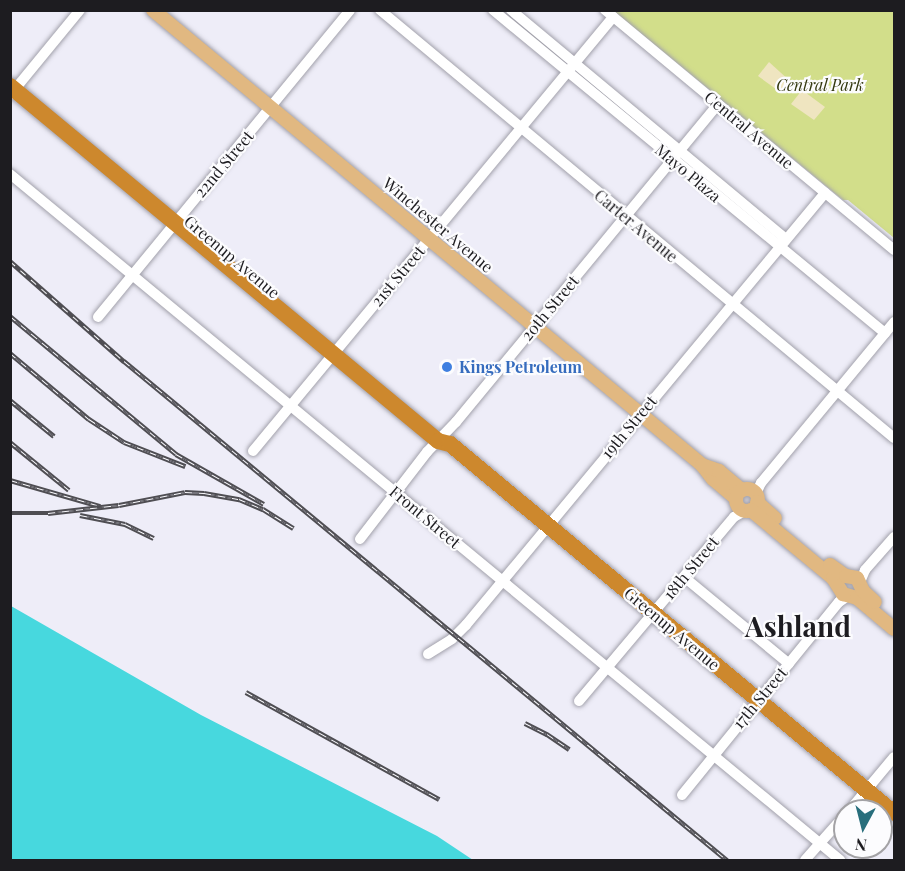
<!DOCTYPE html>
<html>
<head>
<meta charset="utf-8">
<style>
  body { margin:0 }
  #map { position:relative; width:905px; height:871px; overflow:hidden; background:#eeedf8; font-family:"Playfair Display",serif }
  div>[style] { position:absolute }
  .green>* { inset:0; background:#d2de8a }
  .sand>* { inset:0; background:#efe5c0 }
  .water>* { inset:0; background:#47d8de }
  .roads { filter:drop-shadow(0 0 2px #a2a1ab) drop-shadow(0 0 2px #a2a1ab) }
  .minor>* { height:10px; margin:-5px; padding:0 5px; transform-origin:5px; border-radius:5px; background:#fff }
  .major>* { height:14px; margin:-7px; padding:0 7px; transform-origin:7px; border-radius:7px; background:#e1b881 }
  .major>.ring { margin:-7px; padding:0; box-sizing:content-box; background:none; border:14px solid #e1b881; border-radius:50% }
  .highway>* { height:16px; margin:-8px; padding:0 8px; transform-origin:8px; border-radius:8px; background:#cd882d }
  .rail>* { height:4.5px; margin-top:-2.25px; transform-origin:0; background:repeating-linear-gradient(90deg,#fcfcfe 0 7px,#4f4e53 0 14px); box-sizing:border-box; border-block:2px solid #4f4e53 }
  .dots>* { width:16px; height:16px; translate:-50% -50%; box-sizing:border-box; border:3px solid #fcfcfe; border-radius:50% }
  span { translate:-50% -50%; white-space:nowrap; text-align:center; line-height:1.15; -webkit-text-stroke:4.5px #fcfcfe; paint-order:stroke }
  .park-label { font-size:16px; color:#33380f; font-style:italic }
  .street-label { font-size:16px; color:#1d1c20 }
  .shop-label { font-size:16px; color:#366cbe; font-weight:700 }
  .left { translate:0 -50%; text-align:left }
  .town-label { font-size:28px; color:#1d1c20; font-weight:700 }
  .frame { position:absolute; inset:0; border:12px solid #1d1c20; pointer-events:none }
  .north { position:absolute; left:833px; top:799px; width:60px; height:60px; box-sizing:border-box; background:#fcfcfe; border:2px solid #a3a2a5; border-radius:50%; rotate:187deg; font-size:16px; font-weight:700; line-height:24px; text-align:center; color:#1d1c20 }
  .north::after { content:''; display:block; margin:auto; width:21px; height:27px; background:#286e7c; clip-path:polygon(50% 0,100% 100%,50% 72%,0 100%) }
</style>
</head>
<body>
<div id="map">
  <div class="green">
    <div style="clip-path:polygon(614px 11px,894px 11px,894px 238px,848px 200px,843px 200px)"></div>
  </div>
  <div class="sand">
    <div style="clip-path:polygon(769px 62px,791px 82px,780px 92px,758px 76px)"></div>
    <div style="clip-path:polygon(802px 90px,825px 107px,814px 120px,791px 104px)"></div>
  </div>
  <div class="water">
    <div style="clip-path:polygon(11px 606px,201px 715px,437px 836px,473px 860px,11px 860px)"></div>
  </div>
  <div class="roads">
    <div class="minor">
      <div style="left:380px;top:10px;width:669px;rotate:39.78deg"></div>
      <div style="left:493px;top:10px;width:508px;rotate:39.49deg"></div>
      <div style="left:511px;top:10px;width:358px;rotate:39.8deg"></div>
      <div style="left:605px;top:10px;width:376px;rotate:39.7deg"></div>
      <div style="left:11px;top:94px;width:109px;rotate:-50.6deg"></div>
      <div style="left:10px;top:174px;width:1077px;rotate:39.57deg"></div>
      <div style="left:98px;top:317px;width:397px;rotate:-50.6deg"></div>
      <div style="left:253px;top:451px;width:564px;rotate:-50.32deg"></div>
      <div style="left:756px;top:494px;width:12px;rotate:-66deg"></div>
      <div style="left:761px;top:483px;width:209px;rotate:-50.4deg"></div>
      <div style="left:360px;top:539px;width:110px;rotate:-52.4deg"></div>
      <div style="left:427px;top:452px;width:42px;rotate:-46deg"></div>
      <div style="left:456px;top:422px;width:412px;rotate:-50.5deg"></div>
      <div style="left:684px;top:577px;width:136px;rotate:39.6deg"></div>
      <div style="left:860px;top:582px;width:13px;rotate:-67deg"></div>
      <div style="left:865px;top:570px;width:44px;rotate:-48.7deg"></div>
      <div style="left:428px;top:654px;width:28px;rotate:-32deg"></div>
      <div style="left:452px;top:639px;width:20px;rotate:-45deg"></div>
      <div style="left:466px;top:625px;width:562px;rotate:-50.27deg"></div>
      <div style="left:579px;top:701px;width:241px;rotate:-49.9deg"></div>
      <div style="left:734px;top:517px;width:13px;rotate:-29deg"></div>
      <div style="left:682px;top:795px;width:249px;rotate:-50.9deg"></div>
      <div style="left:839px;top:602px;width:11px;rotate:-34deg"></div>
      <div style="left:849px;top:811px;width:70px;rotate:-50.2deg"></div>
      <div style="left:805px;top:860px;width:60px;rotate:-48.4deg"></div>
    </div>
    <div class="major">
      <div style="left:153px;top:10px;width:713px;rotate:39.65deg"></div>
      <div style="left:702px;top:465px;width:18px;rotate:52deg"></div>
      <div style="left:713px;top:479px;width:30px;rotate:40deg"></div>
      <div style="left:702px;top:465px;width:18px;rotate:19deg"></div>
      <div style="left:719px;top:471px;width:30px;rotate:40deg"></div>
      <div class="ring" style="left:736px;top:489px;width:8px;height:8px"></div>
      <div style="left:757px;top:502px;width:24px;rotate:42deg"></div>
      <div style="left:751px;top:510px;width:107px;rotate:39.7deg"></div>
      <div style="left:833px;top:578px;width:19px;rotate:58deg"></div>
      <div style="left:843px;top:594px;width:15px;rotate:16deg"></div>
      <div style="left:857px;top:598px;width:48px;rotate:40deg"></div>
      <div style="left:830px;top:565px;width:19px;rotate:35deg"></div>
      <div style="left:846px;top:576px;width:11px;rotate:10deg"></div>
      <div style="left:857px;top:578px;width:14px;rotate:65deg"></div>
      <div style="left:863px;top:591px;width:16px;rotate:43deg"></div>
    </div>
    <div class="highway">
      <div style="left:10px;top:86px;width:556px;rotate:39.67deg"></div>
      <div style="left:438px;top:441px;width:12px;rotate:14deg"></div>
      <div style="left:450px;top:444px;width:577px;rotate:39.73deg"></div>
    </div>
  </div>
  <div class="rail">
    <div style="left:10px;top:261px;width:152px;rotate:41.3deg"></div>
    <div style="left:124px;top:361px;width:783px;rotate:39.61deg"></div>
    <div style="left:10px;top:316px;width:216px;rotate:39.7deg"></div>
    <div style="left:176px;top:454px;width:101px;rotate:29.6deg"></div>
    <div style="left:10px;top:353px;width:103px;rotate:39.9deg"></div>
    <div style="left:89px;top:419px;width:42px;rotate:33.3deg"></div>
    <div style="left:124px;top:442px;width:66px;rotate:21.5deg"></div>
    <div style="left:10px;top:400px;width:57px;rotate:39.3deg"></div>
    <div style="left:10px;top:442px;width:76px;rotate:39.1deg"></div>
    <div style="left:10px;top:480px;width:94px;rotate:16.1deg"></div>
    <div style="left:10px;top:513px;width:38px"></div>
    <div style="left:48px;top:513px;width:71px;rotate:-6.4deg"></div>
    <div style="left:119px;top:505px;width:67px;rotate:-11.1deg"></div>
    <div style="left:185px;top:492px;width:19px;rotate:3deg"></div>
    <div style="left:204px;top:493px;width:36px;rotate:10deg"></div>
    <div style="left:239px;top:499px;width:26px;rotate:23deg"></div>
    <div style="left:263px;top:509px;width:36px;rotate:32deg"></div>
    <div style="left:80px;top:515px;width:46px;rotate:11.3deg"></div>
    <div style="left:125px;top:524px;width:32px;rotate:26deg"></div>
    <div style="left:246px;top:692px;width:221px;rotate:29deg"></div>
    <div style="left:525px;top:723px;width:25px;rotate:27deg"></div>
    <div style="left:547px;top:734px;width:27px;rotate:34deg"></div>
  </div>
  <div class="dots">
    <div style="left:447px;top:367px;background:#3f7fe0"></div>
  </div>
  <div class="park-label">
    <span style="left:820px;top:85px">Central Park</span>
  </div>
  <div class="street-label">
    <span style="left:749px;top:130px;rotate:40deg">Central Avenue</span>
    <span style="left:224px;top:164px;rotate:-50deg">22nd Street</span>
    <span style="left:688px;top:173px;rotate:40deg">Mayo Plaza</span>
    <span style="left:438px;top:225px;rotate:40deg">Winchester Avenue</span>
    <span style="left:636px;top:226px;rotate:40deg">Carter Avenue</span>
    <span style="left:232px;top:257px;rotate:40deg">Greenup Avenue</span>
    <span style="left:398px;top:276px;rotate:-50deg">21st Street</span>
    <span style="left:550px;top:308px;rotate:-50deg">20th Street</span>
    <span style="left:629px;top:427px;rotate:-50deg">19th Street</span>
    <span style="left:425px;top:517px;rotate:40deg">Front Street</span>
    <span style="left:691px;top:568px;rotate:-50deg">18th Street</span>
    <span style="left:672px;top:629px;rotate:40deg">Greenup Avenue</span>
    <span style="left:760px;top:698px;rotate:-50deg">17th Street</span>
  </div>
  <div class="shop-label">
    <span class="left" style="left:459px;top:367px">Kings Petroleum</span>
  </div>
  <div class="town-label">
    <span style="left:798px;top:626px">Ashland</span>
  </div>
  <div class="frame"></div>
  <div class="north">N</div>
</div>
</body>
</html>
